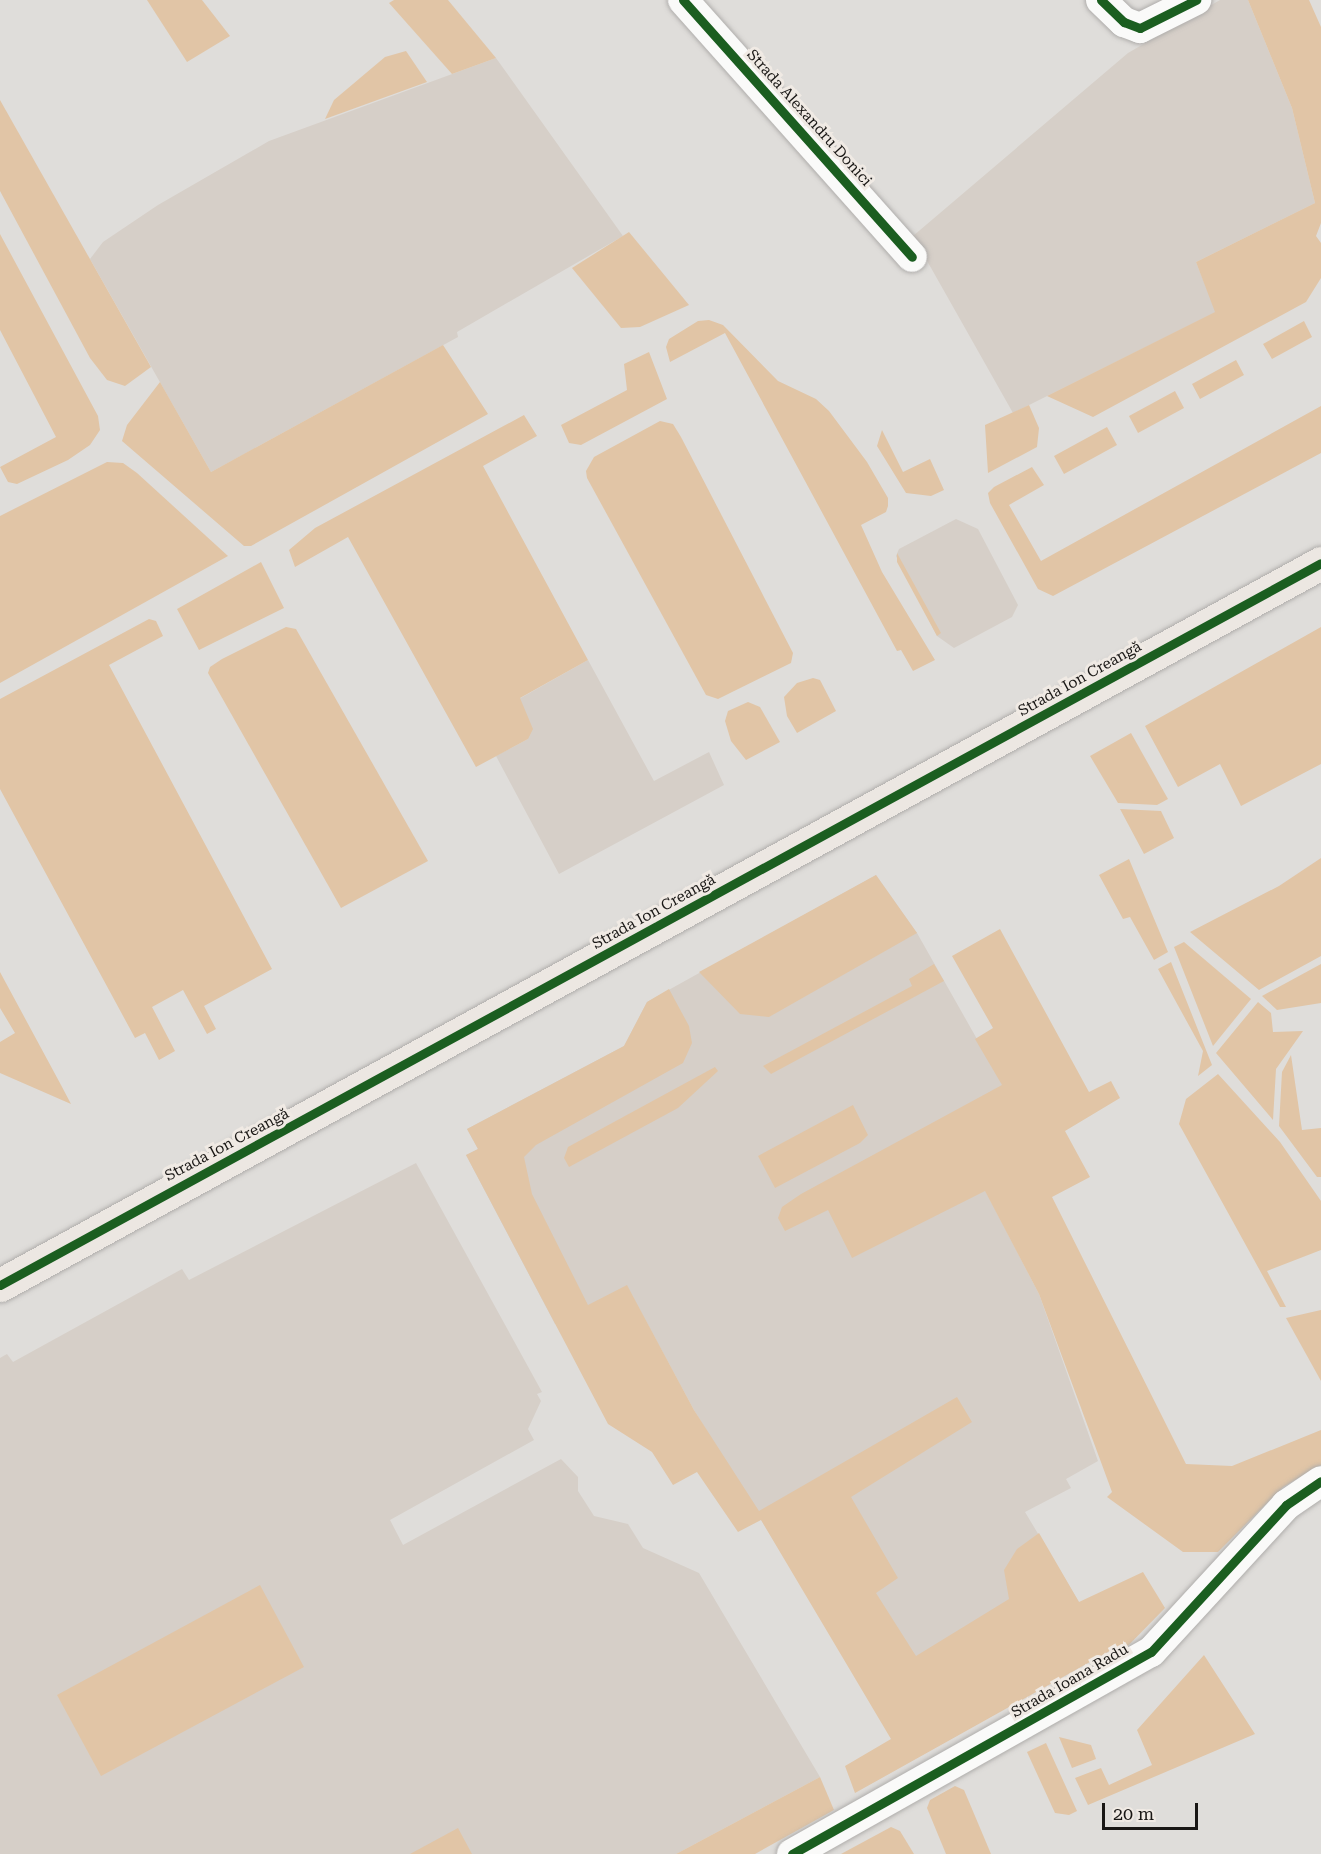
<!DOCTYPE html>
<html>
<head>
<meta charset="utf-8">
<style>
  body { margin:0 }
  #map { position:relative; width:1321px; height:1854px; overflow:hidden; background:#dfddda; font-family:"Roboto Serif",serif }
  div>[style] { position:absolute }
  .built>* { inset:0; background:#d6cfc8 }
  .green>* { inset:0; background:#e1c5a6 }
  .roads { filter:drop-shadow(0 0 2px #afadab) drop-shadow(0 0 2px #afadab) }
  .minor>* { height:30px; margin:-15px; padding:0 15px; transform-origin:15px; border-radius:15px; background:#fafaf9 }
  .primary>* { height:33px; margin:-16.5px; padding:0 16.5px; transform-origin:16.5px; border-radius:16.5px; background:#ece7e2 }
  .cycleway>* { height:9px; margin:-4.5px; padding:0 4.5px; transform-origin:4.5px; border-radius:4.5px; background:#1b5e20 }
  span { translate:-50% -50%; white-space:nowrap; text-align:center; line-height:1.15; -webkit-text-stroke:6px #f0eae4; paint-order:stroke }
  .street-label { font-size:15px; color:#191715 }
  .scale { position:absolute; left:1102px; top:1803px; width:96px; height:27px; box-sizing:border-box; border:3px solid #191715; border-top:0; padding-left:8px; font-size:18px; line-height:21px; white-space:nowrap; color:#191715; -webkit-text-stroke:4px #f0eae4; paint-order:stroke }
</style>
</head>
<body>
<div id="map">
  <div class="built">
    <div style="clip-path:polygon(1220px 0,1248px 0,1292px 108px,1315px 203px,1196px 262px,1216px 312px,1013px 413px,913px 236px,1128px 53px)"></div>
    <div style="clip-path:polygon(496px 58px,623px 236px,457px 332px,458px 337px,211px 472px,90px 259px,103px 242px,158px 205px,269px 141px)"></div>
    <div style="clip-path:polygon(956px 519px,978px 529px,1018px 605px,1012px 617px,954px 648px,937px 636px,896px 556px,899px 549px)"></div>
    <div style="clip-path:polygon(588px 660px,654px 781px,709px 752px,724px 785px,559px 874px,496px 756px,528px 739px,519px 699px)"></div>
    <div style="clip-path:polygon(876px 875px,917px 933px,1003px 1085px,985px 1190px,1039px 1294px,1098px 1461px,1066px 1479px,1071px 1488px,1025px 1512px,1079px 1602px,876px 1708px,694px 1410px,627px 1286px,555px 1324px,466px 1155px,478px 1149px,467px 1129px,624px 1046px,647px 1002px)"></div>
    <div style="clip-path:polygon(416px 1163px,542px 1392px,537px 1394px,541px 1401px,528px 1429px,534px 1440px,390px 1520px,403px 1545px,561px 1459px,578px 1477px,578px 1491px,594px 1516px,628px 1524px,643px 1548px,699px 1573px,820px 1777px,676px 1854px,0 1854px,0 1358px,7px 1354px,13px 1362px,182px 1269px,189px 1280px)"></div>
  </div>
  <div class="green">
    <div style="clip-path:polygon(147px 0,202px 0,230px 36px,187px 62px)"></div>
    <div style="clip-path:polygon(394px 0,448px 0,496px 58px,452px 74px,389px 3px)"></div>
    <div style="clip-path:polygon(1248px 0,1309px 0,1321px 27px,1321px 223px,1316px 236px,1321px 243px,1321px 278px,1306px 302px,1093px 417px,1047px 396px,1215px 312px,1196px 262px,1315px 203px,1292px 108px)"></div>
    <div style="clip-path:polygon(406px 51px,427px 82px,325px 119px,334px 100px,385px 57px)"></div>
    <div style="clip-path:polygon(0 100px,151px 367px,125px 386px,107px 380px,90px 358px,0 191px)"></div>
    <div style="clip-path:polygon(629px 232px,689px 305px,640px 327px,621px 328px,572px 268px)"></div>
    <div style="clip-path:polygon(0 234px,98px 416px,100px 430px,90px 445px,68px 460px,17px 484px,8px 482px,0 467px,56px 437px,0 330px)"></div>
    <div style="clip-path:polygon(709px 320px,723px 325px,778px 381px,816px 399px,829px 411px,867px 462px,888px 498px,888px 506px,886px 512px,861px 525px,882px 572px,935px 660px,913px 671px,901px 650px,897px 651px,725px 333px,670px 362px,666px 347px,669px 339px,698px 321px)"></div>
    <div style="clip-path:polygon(1304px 321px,1312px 337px,1272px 359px,1263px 344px)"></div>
    <div style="clip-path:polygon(443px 345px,488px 414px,251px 546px,244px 546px,122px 441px,127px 425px,160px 382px,211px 472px)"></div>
    <div style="clip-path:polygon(649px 352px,667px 399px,581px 445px,569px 443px,561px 425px,627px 390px,624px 364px)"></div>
    <div style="clip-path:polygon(1236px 360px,1244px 375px,1200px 399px,1192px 384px)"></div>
    <div style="clip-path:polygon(1175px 391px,1184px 408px,1138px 433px,1129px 416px)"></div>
    <div style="clip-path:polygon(1029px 405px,1039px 428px,1037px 447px,988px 473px,985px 425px)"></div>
    <div style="clip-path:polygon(1321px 406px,1321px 453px,1053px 596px,1038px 589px,990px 503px,988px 493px,994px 487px,1032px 467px,1044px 485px,1009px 505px,1041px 561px)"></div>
    <div style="clip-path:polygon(524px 415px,537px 436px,483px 466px,588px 660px,520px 698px,533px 729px,528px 739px,476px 767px,348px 537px,295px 567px,289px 550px,315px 528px)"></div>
    <div style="clip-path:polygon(660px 421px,673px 424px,681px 437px,793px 653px,791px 663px,718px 699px,706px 695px,587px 478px,586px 471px,594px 457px)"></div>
    <div style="clip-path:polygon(1107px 427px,1117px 445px,1064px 474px,1054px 456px)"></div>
    <div style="clip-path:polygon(882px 430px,903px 472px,930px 459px,944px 490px,931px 496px,906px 493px,877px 446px)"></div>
    <div style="clip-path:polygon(107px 462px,123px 463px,137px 473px,228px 556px,0 683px,0 516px)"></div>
    <div style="clip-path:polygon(897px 553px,941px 633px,937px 636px,897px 562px)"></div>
    <div style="clip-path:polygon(261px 562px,284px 608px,199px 650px,177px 609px)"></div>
    <div style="clip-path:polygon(149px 619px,156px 621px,163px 636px,109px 665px,272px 969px,204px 1006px,216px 1029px,207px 1034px,183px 990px,152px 1007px,175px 1051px,159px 1060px,145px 1033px,135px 1038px,0 789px,0 699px)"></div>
    <div style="clip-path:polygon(286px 627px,296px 629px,428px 861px,341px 908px,208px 673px,210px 667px,222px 659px)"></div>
    <div style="clip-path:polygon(1321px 627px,1321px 764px,1241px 806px,1220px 764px,1178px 787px,1145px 726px)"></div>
    <div style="clip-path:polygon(813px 678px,820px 680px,836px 711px,797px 733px,787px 716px,784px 697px,797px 683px)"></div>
    <div style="clip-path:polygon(748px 702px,760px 707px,780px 742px,746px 760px,731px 741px,725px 721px,728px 711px)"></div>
    <div style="clip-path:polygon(1131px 733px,1168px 799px,1157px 805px,1118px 803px,1090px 756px)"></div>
    <div style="clip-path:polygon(1120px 809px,1161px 811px,1174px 838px,1144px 854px)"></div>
    <div style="clip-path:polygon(1321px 858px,1321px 956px,1259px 990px,1190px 932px,1279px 886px)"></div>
    <div style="clip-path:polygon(1129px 859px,1168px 952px,1154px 960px,1130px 917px,1123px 919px,1099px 875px)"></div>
    <div style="clip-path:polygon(876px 875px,917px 933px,769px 1017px,740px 1014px,699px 972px)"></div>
    <div style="clip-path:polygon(1000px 929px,1089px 1092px,1111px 1081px,1120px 1098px,1065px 1131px,1090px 1177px,1052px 1197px,1186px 1464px,1232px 1466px,1321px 1430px,1321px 1465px,1283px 1487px,1218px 1552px,1183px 1552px,1107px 1497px,1112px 1492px,1039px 1294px,985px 1191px,852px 1258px,828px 1210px,785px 1231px,778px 1218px,782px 1207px,801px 1194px,1002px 1085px,975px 1039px,993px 1028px,952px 956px)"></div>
    <div style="clip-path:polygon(1184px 942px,1251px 999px,1213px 1046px,1174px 947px)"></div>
    <div style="clip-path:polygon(1171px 962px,1212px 1065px,1198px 1076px,1203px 1051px,1158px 969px)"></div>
    <div style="clip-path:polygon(934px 964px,944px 981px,771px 1074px,763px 1066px,912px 986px,909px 979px)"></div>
    <div style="clip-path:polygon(1321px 964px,1321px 1003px,1277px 1010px,1262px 996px)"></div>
    <div style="clip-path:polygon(0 972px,61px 1085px,71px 1104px,0 1073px,0 1042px,15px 1033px,0 1008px)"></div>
    <div style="clip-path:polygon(669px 989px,689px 1026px,692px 1043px,683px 1063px,536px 1145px,524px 1157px,532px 1194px,588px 1305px,627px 1285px,694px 1410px,759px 1511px,957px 1397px,972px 1422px,851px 1497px,898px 1578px,876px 1593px,916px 1656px,1009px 1599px,1004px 1570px,1017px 1549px,1039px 1533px,1079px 1602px,1143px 1572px,1165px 1608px,1120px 1654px,1115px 1648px,855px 1793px,845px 1766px,891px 1739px,761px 1520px,738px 1532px,697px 1472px,673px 1485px,652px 1452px,608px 1424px,466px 1155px,478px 1149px,467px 1129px,624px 1046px,647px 1002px)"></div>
    <div style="clip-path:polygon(1258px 1002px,1271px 1013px,1273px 1032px,1303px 1031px,1276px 1069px,1273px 1120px,1216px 1053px)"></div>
    <div style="clip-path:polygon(1291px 1055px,1302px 1130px,1321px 1128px,1321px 1177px,1317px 1177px,1279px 1126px,1282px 1072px)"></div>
    <div style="clip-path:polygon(715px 1067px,718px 1071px,678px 1108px,569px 1167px,564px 1158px,568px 1147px)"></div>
    <div style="clip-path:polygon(1218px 1074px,1280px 1142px,1321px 1201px,1321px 1250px,1267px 1271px,1286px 1307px,1280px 1307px,1179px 1124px,1186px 1099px)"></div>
    <div style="clip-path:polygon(853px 1105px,868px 1135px,860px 1143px,775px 1188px,758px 1156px)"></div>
    <div style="clip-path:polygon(1321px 1310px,1321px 1381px,1286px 1318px)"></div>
    <div style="clip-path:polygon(260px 1585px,304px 1667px,101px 1776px,57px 1695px)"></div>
    <div style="clip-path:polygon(1204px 1655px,1255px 1734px,1088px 1805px,1075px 1778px,1101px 1768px,1109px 1785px,1152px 1765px,1137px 1730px)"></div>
    <div style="clip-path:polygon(1059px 1737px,1091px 1745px,1096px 1759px,1072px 1768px)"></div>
    <div style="clip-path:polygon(1046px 1743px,1077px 1811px,1069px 1815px,1055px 1813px,1027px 1752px)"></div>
    <div style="clip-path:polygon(820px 1777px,834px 1810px,755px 1854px,676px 1854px)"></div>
    <div style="clip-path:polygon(955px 1786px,964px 1790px,991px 1854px,946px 1854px,927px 1808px,930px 1800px)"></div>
    <div style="clip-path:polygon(891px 1827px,900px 1831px,914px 1854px,841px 1854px)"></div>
    <div style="clip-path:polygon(458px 1828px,472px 1854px,410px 1854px)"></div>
  </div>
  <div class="roads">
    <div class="minor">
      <div style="left:683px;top:0;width:344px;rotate:48.3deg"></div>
      <div style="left:1101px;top:0;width:32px;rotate:44deg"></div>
      <div style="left:1124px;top:22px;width:17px;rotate:21deg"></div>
      <div style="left:1140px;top:28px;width:63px;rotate:-26.6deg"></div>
      <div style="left:792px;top:1854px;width:412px;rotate:-29.4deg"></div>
      <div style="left:1151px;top:1652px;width:200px;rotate:-47.4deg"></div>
      <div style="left:1286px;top:1505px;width:42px;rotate:-34.4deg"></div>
    </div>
    <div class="primary">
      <div style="left:0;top:1285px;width:1505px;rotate:-28.66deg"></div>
    </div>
  </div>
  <div class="cycleway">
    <div style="left:683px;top:0;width:344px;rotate:48.3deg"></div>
    <div style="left:1101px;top:0;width:32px;rotate:44deg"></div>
    <div style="left:1124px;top:22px;width:17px;rotate:21deg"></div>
    <div style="left:1140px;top:28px;width:63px;rotate:-26.6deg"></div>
    <div style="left:0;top:1285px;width:1505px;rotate:-28.66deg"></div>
    <div style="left:792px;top:1854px;width:412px;rotate:-29.4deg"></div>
    <div style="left:1151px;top:1652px;width:200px;rotate:-47.4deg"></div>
    <div style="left:1286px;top:1505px;width:42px;rotate:-34.4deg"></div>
  </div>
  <div class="street-label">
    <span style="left:809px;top:118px;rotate:48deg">Strada Alexandru Donici</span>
    <span style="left:1080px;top:679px;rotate:-29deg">Strada Ion Creangă</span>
    <span style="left:654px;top:912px;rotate:-29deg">Strada Ion Creangă</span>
    <span style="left:227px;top:1145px;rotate:-28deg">Strada Ion Creangă</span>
    <span style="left:1070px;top:1681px;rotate:-30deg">Strada Ioana Radu</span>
  </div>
  <div class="scale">20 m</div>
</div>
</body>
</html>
